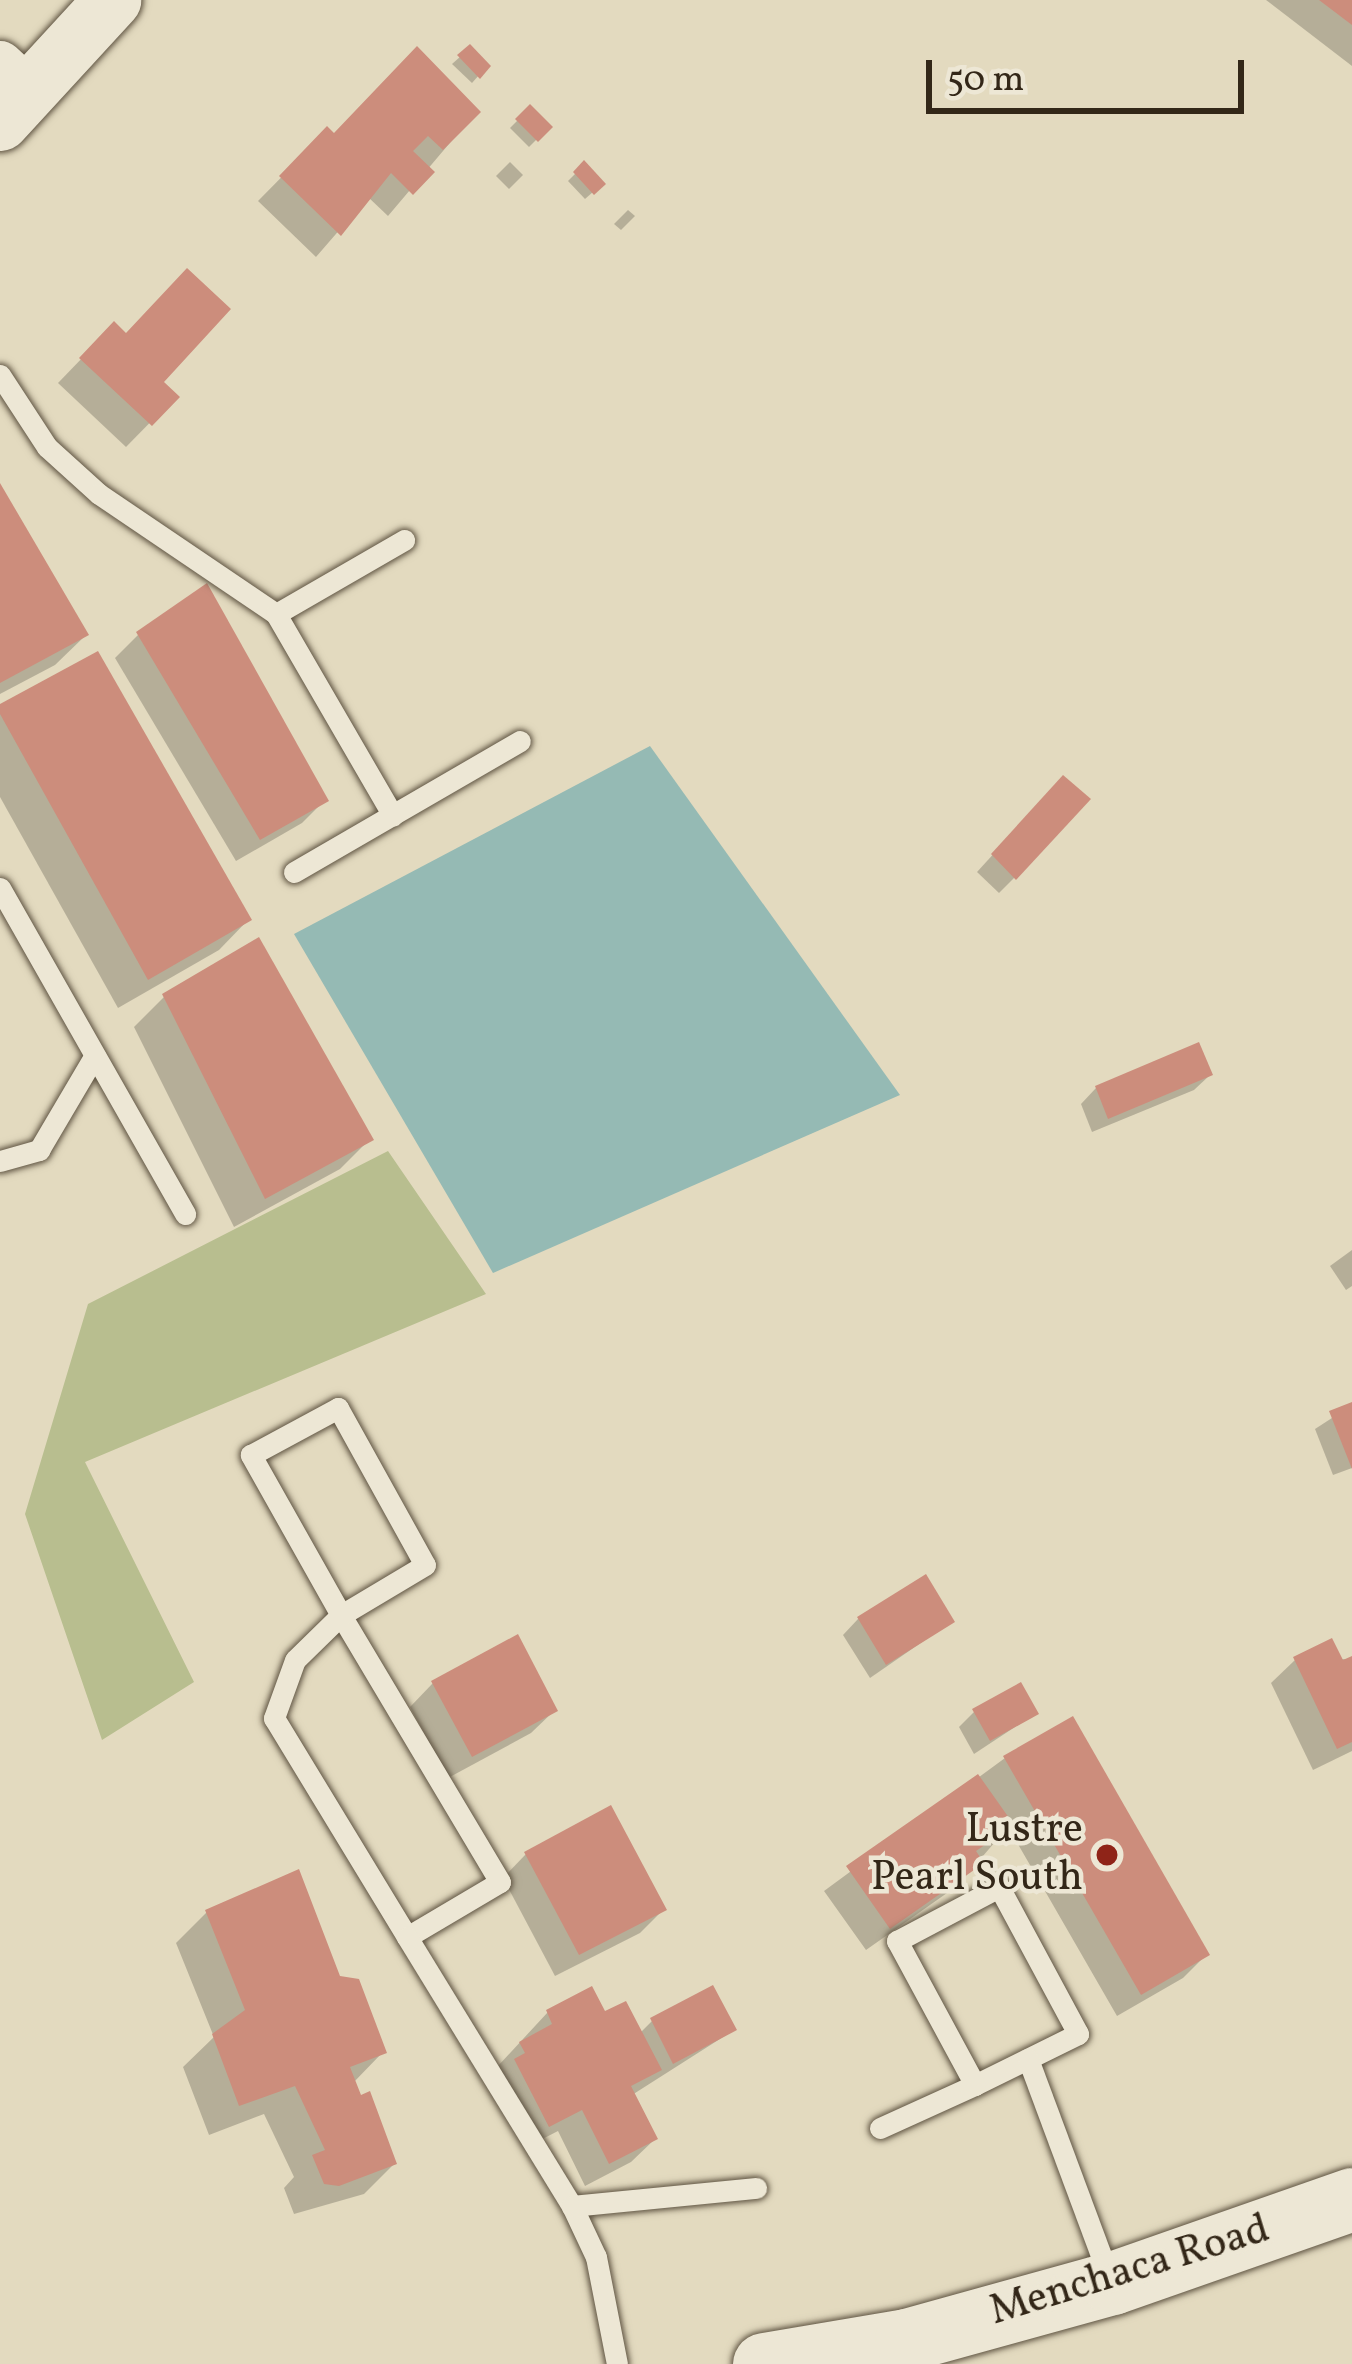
<!DOCTYPE html>
<html>
<head>
<meta charset="utf-8">
<style>
  body { margin:0 }
  #map { position:relative; width:1352px; height:2364px; overflow:hidden; background:#e3dabf; font-family:Vollkorn,serif }
  div>[style] { position:absolute }
  .green>* { inset:0; background:#b8be8f }
  .water>* { inset:0; background:#95bab4 }
  .shadow>* { inset:0; background:#0003 }
  .building>* { inset:0; background:#cc8d7c }
  .roads { filter:drop-shadow(0 0 3px #5f5442) drop-shadow(0 0 3px #5f5442) }
  .service>* { height:21px; margin:-10.5px; padding:0 10.5px; transform-origin:10.5px; border-radius:10.5px; background:#ede7d5 }
  .minor>* { height:45px; margin:-22.5px; padding:0 22.5px; transform-origin:22.5px; border-radius:22.5px; background:#ede7d5 }
  .tertiary>* { height:57px; margin:-28.5px; padding:0 28.5px; transform-origin:28.5px; border-radius:28.5px; background:#ede7d5 }
  .secondary>* { height:63px; margin:-31.5px; padding:0 31.5px; transform-origin:31.5px; border-radius:31.5px; background:#ede7d5 }
  .dots>* { width:33px; height:33px; translate:-50% -50%; box-sizing:border-box; border:6px solid #ede7d5; border-radius:50% }
  span { translate:-50% -50%; white-space:nowrap; text-align:center; line-height:1.15; -webkit-text-stroke:9px #ede7d5; paint-order:stroke }
  .poi-label { font-size:42px; color:#332718 }
  .right { translate:-100% -50%; text-align:right }
  .street-label { font-size:42px; color:#332718 }
  .scale { position:absolute; left:926px; top:60px; width:318px; height:54px; box-sizing:border-box; border:6px solid #332718; border-top:0; padding-left:15px; font-size:36px; line-height:42px; white-space:nowrap; color:#332718; -webkit-text-stroke:9px #ede7d5; paint-order:stroke }
</style>
</head>
<body>
<div id="map">
  <div class="green">
    <div style="clip-path:polygon(388px 1151px,486px 1294px,85px 1462px,194px 1682px,102px 1740px,25px 1514px,88px 1304px)"></div>
  </div>
  <div class="water">
    <div style="clip-path:polygon(650px 746px,900px 1095px,493px 1273px,294px 934px)"></div>
  </div>
  <div class="shadow">
    <div style="clip-path:polygon(1266px 0,1352px 0,1352px 66px)"></div>
    <div style="clip-path:polygon(470px 48px,487px 66px,472px 83px,452px 64px)"></div>
    <div style="clip-path:polygon(530px 108px,549px 127px,529px 147px,510px 128px)"></div>
    <div style="clip-path:polygon(476px 112px,388px 216px,368px 197px,316px 257px,258px 201px,327px 131px,333px 136px)"></div>
    <div style="clip-path:polygon(510px 162px,523px 175px,509px 189px,496px 176px)"></div>
    <div style="clip-path:polygon(584px 165px,602px 184px,585px 199px,568px 181px)"></div>
    <div style="clip-path:polygon(628px 210px,635px 216px,621px 230px,614px 224px)"></div>
    <div style="clip-path:polygon(114px 325px,175px 397px,126px 447px,58px 383px)"></div>
    <div style="clip-path:polygon(0 489px,86px 635px,55px 665px,0 694px)"></div>
    <div style="clip-path:polygon(138px 635px,325px 800px,302px 823px,236px 861px,115px 658px)"></div>
    <div style="clip-path:polygon(0 708px,249px 919px,219px 950px,118px 1008px,0 797px)"></div>
    <div style="clip-path:polygon(1048px 794px,1014px 878px,999px 893px,977px 872px)"></div>
    <div style="clip-path:polygon(164px 997px,370px 1139px,340px 1169px,234px 1227px,134px 1027px)"></div>
    <div style="clip-path:polygon(1210px 1075px,1194px 1090px,1092px 1132px,1081px 1104px,1096px 1088px)"></div>
    <div style="clip-path:polygon(1352px 1250px,1352px 1286px,1346px 1290px,1330px 1266px)"></div>
    <div style="clip-path:polygon(1352px 1405px,1352px 1468px,1333px 1475px,1315px 1429px)"></div>
    <div style="clip-path:polygon(858px 1619px,951px 1622px,870px 1678px,843px 1635px)"></div>
    <div style="clip-path:polygon(1352px 1659px,1352px 1751px,1313px 1770px,1271px 1683px,1295px 1660px)"></div>
    <div style="clip-path:polygon(433px 1683px,555px 1710px,531px 1733px,448px 1778px,410px 1707px)"></div>
    <div style="clip-path:polygon(974px 1712px,1036px 1713px,974px 1754px,959px 1727px)"></div>
    <div style="clip-path:polygon(1005px 1758px,1206px 1955px,1183px 1978px,1117px 2016px,1008px 1827px,957px 1886px,866px 1950px,824px 1891px)"></div>
    <div style="clip-path:polygon(526px 1854px,663px 1910px,640px 1933px,555px 1976px,503px 1878px)"></div>
    <div style="clip-path:polygon(207px 1912px,383px 2052px,353px 2083px,394px 2164px,364px 2194px,294px 2214px,284px 2188px,294px 2177px,264px 2114px,209px 2135px,183px 2067px,214px 2037px,176px 1943px)"></div>
    <div style="clip-path:polygon(548px 2012px,604px 2015px,640px 2033px,652px 2021px,734px 2030px,632px 2095px,655px 2139px,631px 2162px,585px 2186px,558px 2131px,525px 2148px,497px 2067px)"></div>
  </div>
  <div class="building">
    <div style="clip-path:polygon(1319px 0,1352px 0,1352px 25px)"></div>
    <div style="clip-path:polygon(470px 44px,491px 66px,480px 79px,457px 55px)"></div>
    <div style="clip-path:polygon(417px 46px,481px 112px,443px 150px,428px 136px,413px 151px,435px 172px,413px 195px,391px 173px,341px 236px,279px 176px,327px 126px,334px 133px)"></div>
    <div style="clip-path:polygon(530px 104px,553px 127px,538px 142px,515px 119px)"></div>
    <div style="clip-path:polygon(584px 160px,606px 184px,594px 195px,573px 172px)"></div>
    <div style="clip-path:polygon(187px 268px,231px 309px,164px 382px,180px 397px,152px 426px,79px 358px,114px 321px,126px 333px)"></div>
    <div style="clip-path:polygon(0 483px,89px 635px,0 683px)"></div>
    <div style="clip-path:polygon(207px 583px,329px 801px,260px 840px,136px 632px)"></div>
    <div style="clip-path:polygon(98px 651px,252px 920px,148px 980px,0 714px,0 704px)"></div>
    <div style="clip-path:polygon(1063px 775px,1091px 799px,1016px 880px,991px 854px)"></div>
    <div style="clip-path:polygon(259px 937px,374px 1140px,265px 1199px,162px 994px)"></div>
    <div style="clip-path:polygon(1199px 1042px,1213px 1075px,1108px 1119px,1095px 1086px)"></div>
    <div style="clip-path:polygon(1352px 1402px,1352px 1469px,1329px 1411px)"></div>
    <div style="clip-path:polygon(926px 1574px,955px 1622px,886px 1665px,857px 1617px)"></div>
    <div style="clip-path:polygon(518px 1634px,558px 1711px,472px 1757px,431px 1681px)"></div>
    <div style="clip-path:polygon(1332px 1638px,1343px 1660px,1352px 1656px,1352px 1742px,1337px 1749px,1293px 1657px)"></div>
    <div style="clip-path:polygon(1021px 1682px,1039px 1714px,990px 1741px,972px 1709px)"></div>
    <div style="clip-path:polygon(1073px 1716px,1210px 1955px,1141px 1995px,1003px 1756px)"></div>
    <div style="clip-path:polygon(978px 1774px,1014px 1825px,976px 1851px,984px 1863px,890px 1929px,846px 1866px)"></div>
    <div style="clip-path:polygon(611px 1805px,667px 1910px,579px 1955px,524px 1852px)"></div>
    <div style="clip-path:polygon(299px 1869px,340px 1976px,359px 1979px,387px 2053px,350px 2067px,361px 2095px,370px 2091px,397px 2164px,339px 2186px,324px 2184px,312px 2155px,325px 2150px,295px 2086px,239px 2106px,212px 2034px,245px 2010px,205px 1910px)"></div>
    <div style="clip-path:polygon(713px 1985px,737px 2030px,673px 2064px,650px 2018px)"></div>
    <div style="clip-path:polygon(592px 1986px,605px 2011px,626px 2001px,662px 2070px,631px 2086px,658px 2139px,609px 2164px,582px 2110px,549px 2127px,514px 2059px,525px 2053px,519px 2042px,552px 2024px,546px 2010px)"></div>
  </div>
  <div class="roads">
    <div class="service">
      <div style="left:0;top:375px;width:86px;rotate:56.9deg"></div>
      <div style="left:47px;top:447px;width:70px;rotate:42.1deg"></div>
      <div style="left:99px;top:494px;width:214px;rotate:34.1deg"></div>
      <div style="left:276px;top:614px;width:233px;rotate:59.9deg"></div>
      <div style="left:276px;top:614px;width:148px;rotate:-30deg"></div>
      <div style="left:294px;top:872px;width:261px;rotate:-30.1deg"></div>
      <div style="left:0;top:888px;width:375px;rotate:60.4deg"></div>
      <div style="left:0;top:1161px;width:41px;rotate:-15.8deg"></div>
      <div style="left:39px;top:1150px;width:110px;rotate:-59.5deg"></div>
      <div style="left:999px;top:1887px;width:167px;rotate:61.7deg"></div>
      <div style="left:1078px;top:2034px;width:115px;rotate:153.7deg"></div>
      <div style="left:975px;top:2085px;width:164px;rotate:-118.4deg"></div>
      <div style="left:897px;top:1941px;width:115px;rotate:-27.9deg"></div>
      <div style="left:407px;top:1937px;width:108px;rotate:-30.6deg"></div>
      <div style="left:500px;top:1882px;width:311px;rotate:-120.8deg"></div>
      <div style="left:341px;top:1615px;width:184px;rotate:-119.4deg"></div>
      <div style="left:251px;top:1455px;width:99px;rotate:-28.4deg"></div>
      <div style="left:338px;top:1408px;width:179px;rotate:61deg"></div>
      <div style="left:425px;top:1565px;width:98px;rotate:149.2deg"></div>
      <div style="left:341px;top:1615px;width:64px;rotate:135.6deg"></div>
      <div style="left:295px;top:1660px;width:62px;rotate:109.9deg"></div>
      <div style="left:274px;top:1718px;width:256px;rotate:58.7deg"></div>
      <div style="left:407px;top:1937px;width:316px;rotate:58.5deg"></div>
      <div style="left:572px;top:2206px;width:56px;rotate:64.8deg"></div>
      <div style="left:596px;top:2257px;width:109px;rotate:78.9deg"></div>
      <div style="left:1028px;top:2059px;width:233px;rotate:69.6deg"></div>
      <div style="left:880px;top:2128px;width:104px;rotate:-24.4deg"></div>
      <div style="left:572px;top:2206px;width:185px;rotate:-5.6deg"></div>
    </div>
    <div class="minor">
      <div style="left:0;top:63px;width:40px;rotate:43deg"></div>
    </div>
    <div class="tertiary">
      <div style="left:0;top:122px;width:166px;rotate:-47.4deg"></div>
    </div>
    <div class="secondary">
      <div style="left:764px;top:2364px;width:144px;rotate:-9.6deg"></div>
      <div style="left:906px;top:2340px;width:214px;rotate:-15.5deg"></div>
      <div style="left:1112px;top:2283px;width:254px;rotate:-19.3deg"></div>
    </div>
  </div>
  <div class="dots">
    <div style="left:1107px;top:1855px;background:#8f2418"></div>
  </div>
  <div class="poi-label">
    <span class="right" style="left:1083px;top:1855px">Lustre<br>Pearl South</span>
  </div>
  <div class="street-label">
    <span style="left:1130px;top:2272px;rotate:-17deg">Menchaca Road</span>
  </div>
  <div class="scale">50 m</div>
</div>
</body>
</html>
